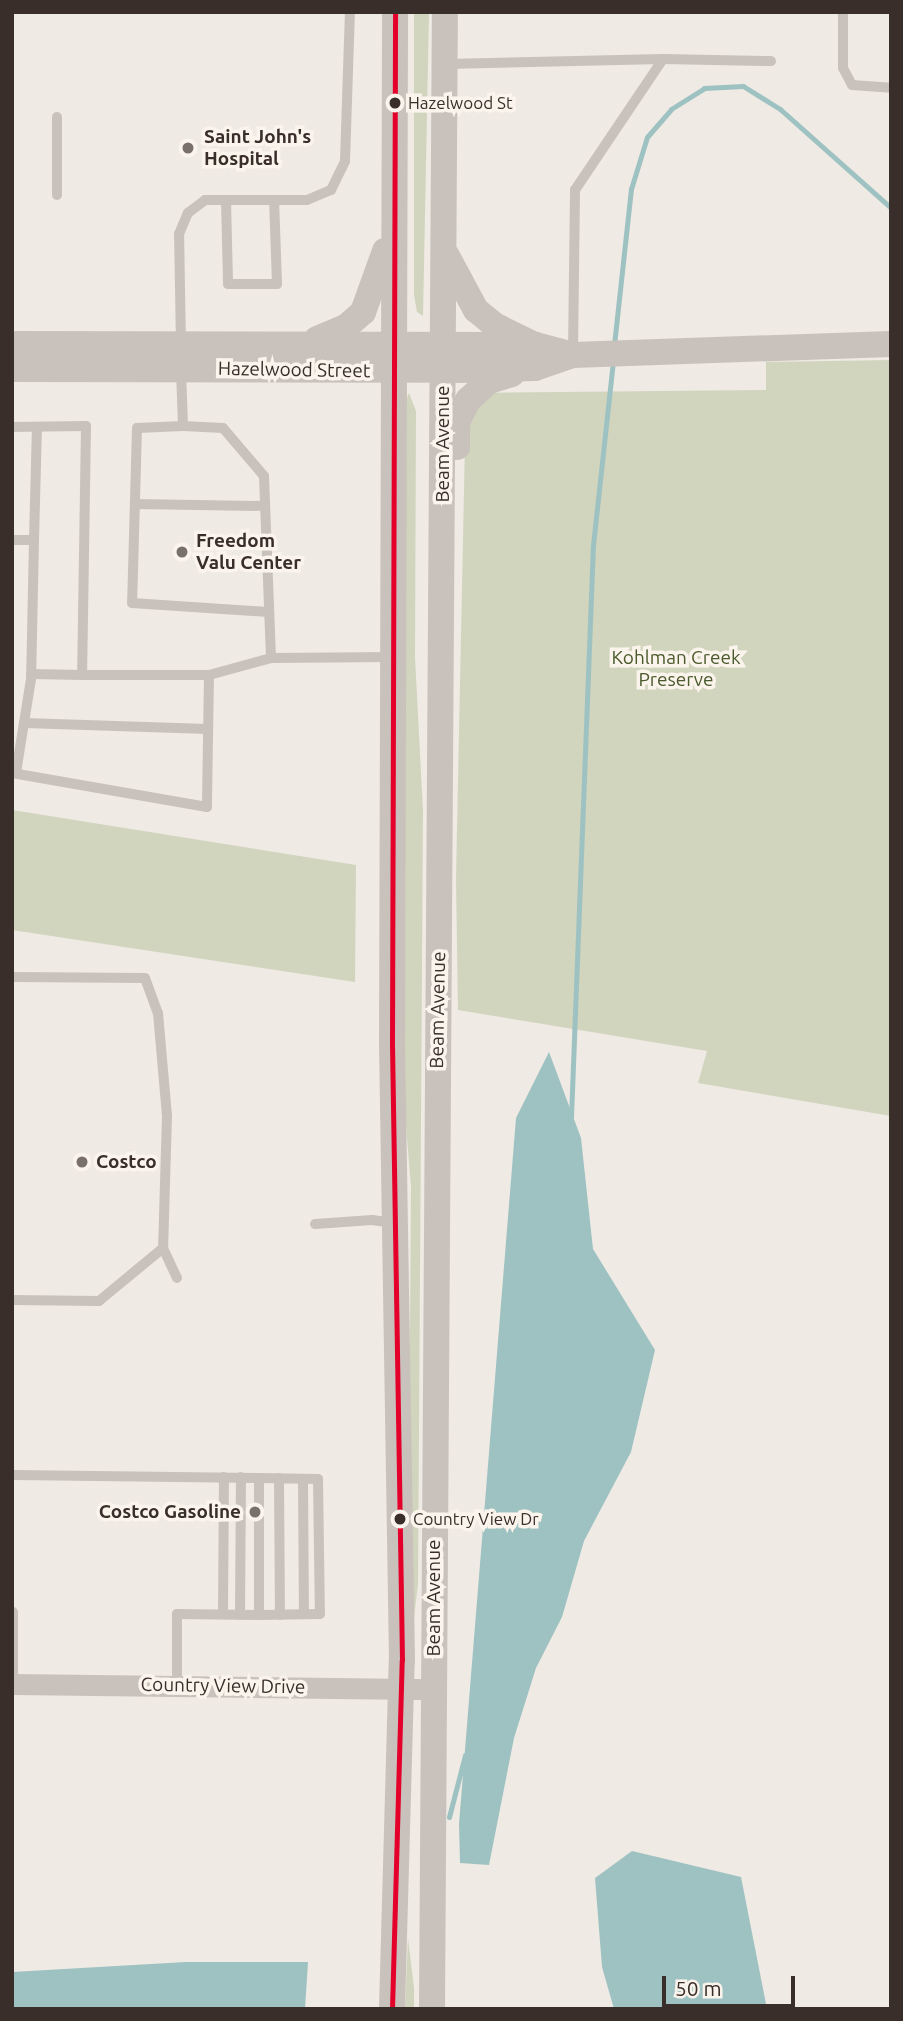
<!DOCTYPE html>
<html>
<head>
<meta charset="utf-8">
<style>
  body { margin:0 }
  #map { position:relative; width:903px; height:2021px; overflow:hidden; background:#efeae4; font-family:Ubuntu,sans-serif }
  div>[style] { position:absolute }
  .green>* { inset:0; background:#d1d5be }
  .water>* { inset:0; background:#9ec2c2 }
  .stream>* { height:5px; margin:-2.5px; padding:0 2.5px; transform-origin:2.5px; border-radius:2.5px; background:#9ec2c2 }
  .service>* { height:10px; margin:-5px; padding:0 5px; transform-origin:5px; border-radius:5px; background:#c9c2bc }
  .minor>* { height:21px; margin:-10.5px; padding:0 10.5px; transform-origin:10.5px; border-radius:10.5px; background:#c9c2bc }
  .tertiary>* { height:26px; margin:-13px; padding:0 13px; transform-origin:13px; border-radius:13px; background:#c9c2bc }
  .bus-1>* { height:5px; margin:-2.5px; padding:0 2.5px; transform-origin:2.5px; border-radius:2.5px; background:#e4002b }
  .dots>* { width:19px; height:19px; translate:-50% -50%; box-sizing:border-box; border:4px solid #fbf4ec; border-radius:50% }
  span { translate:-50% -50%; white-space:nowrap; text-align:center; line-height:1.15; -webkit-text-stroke:7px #fbf4ec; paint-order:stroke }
  .bus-label { font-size:17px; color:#3a2e2a }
  .left { translate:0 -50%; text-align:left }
  .poi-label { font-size:19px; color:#3a2e2a; font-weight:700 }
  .right { translate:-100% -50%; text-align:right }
  .street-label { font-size:19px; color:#3a2e2a }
  .park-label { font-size:19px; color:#4a5a2c }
  .frame { position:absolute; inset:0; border:14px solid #3a2e2a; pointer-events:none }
  .scale { position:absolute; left:662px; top:1976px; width:133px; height:32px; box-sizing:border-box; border:4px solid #3a2e2a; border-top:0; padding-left:9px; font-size:21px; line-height:24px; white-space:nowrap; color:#3a2e2a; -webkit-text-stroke:5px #fbf4ec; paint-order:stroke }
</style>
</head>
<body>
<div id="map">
  <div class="green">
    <div style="clip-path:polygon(414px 12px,429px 12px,423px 316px,417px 312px,414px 295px)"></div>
    <div style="clip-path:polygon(891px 360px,891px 1116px,698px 1083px,707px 1051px,458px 1010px,456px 879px,466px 393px,766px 390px,766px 362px)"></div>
    <div style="clip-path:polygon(409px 393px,416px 411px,415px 657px,423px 811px,418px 1584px,413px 1626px,408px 1626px,411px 1187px,402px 1076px,404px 405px)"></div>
    <div style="clip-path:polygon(12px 810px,356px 865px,355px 982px,12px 930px)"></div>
    <div style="clip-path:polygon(408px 1938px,414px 1988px,414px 2009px,405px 2009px)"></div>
  </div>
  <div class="water">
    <div style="clip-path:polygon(549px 1052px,581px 1138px,593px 1249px,655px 1350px,631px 1452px,584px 1541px,562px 1617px,536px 1668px,514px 1738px,489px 1865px,460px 1863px,459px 1824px,516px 1118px)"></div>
    <div style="clip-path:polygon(632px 1851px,741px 1877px,767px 2009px,614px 2009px,602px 1967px,595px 1878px)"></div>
    <div style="clip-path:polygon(186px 1962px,308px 1962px,305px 2009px,12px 2009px,12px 1972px)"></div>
  </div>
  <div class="stream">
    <div style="left:614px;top:345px;width:157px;rotate:-83.8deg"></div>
    <div style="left:631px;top:189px;width:54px;rotate:-72.9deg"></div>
    <div style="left:647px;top:137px;width:37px;rotate:-49deg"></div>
    <div style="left:671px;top:109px;width:39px;rotate:-32deg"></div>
    <div style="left:704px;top:88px;width:39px;rotate:-3deg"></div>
    <div style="left:743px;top:86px;width:44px;rotate:31.9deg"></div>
    <div style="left:780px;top:109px;width:149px;rotate:41.7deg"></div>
    <div style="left:571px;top:1117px;width:572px;rotate:-87.8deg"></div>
    <div style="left:593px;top:545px;width:184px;rotate:-83.8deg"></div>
    <div style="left:449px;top:1817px;width:64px;rotate:-75.5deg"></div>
  </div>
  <div class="service">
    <div style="left:843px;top:12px;width:56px;rotate:90deg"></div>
    <div style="left:843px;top:68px;width:19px;rotate:62deg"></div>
    <div style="left:852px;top:85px;width:39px;rotate:4deg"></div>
    <div style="left:663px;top:59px;width:108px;rotate:1.1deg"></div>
    <div style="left:446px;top:64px;width:217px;rotate:-1.3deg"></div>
    <div style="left:663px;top:59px;width:158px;rotate:123.9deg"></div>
    <div style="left:575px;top:190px;width:165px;rotate:90.7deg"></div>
    <div style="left:57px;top:195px;width:78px;rotate:-90deg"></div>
    <div style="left:226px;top:200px;width:84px;rotate:88.6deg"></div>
    <div style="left:228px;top:284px;width:49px"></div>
    <div style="left:277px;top:284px;width:84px;rotate:-92deg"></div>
    <div style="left:181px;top:345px;width:111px;rotate:-91deg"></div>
    <div style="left:179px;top:234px;width:23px;rotate:-67deg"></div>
    <div style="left:188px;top:213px;width:21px;rotate:-37deg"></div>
    <div style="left:205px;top:200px;width:102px"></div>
    <div style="left:307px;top:200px;width:26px;rotate:-23deg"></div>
    <div style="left:331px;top:190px;width:32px;rotate:-64deg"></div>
    <div style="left:345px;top:161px;width:149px;rotate:-88.1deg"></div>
    <div style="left:181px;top:371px;width:55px;rotate:87.9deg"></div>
    <div style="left:183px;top:426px;width:40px;rotate:2.9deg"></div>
    <div style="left:223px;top:428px;width:63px;rotate:49.5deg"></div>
    <div style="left:264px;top:476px;width:182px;rotate:87.8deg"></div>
    <div style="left:271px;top:658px;width:123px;rotate:-0.5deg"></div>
    <div style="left:183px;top:426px;width:46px;rotate:177.5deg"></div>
    <div style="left:137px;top:428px;width:175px;rotate:91.6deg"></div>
    <div style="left:132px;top:603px;width:137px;rotate:3.8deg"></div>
    <div style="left:12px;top:427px;width:74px;rotate:-0.8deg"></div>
    <div style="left:86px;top:426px;width:249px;rotate:90.9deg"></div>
    <div style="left:82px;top:675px;width:127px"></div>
    <div style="left:209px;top:675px;width:132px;rotate:90.9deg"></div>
    <div style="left:207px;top:807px;width:198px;rotate:-170.1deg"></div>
    <div style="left:135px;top:504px;width:130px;rotate:0.9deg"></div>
    <div style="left:12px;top:540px;width:22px"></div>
    <div style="left:34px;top:540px;width:139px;rotate:91.2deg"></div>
    <div style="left:31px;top:679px;width:95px;rotate:99.1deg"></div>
    <div style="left:34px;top:540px;width:113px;rotate:-88.5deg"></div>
    <div style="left:31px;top:674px;width:51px;rotate:1.1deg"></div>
    <div style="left:209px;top:675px;width:64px;rotate:-15.3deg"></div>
    <div style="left:24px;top:723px;width:184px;rotate:1.9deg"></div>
    <div style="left:12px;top:977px;width:133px;rotate:0.4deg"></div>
    <div style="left:145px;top:978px;width:37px;rotate:70deg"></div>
    <div style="left:158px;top:1013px;width:103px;rotate:85deg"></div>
    <div style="left:167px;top:1116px;width:132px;rotate:91.7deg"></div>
    <div style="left:163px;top:1248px;width:33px;rotate:65deg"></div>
    <div style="left:315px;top:1224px;width:57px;rotate:-4deg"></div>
    <div style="left:372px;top:1220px;width:22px;rotate:8deg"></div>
    <div style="left:12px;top:1300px;width:87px;rotate:0.7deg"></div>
    <div style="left:99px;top:1301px;width:83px;rotate:-39.6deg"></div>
    <div style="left:14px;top:1475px;width:245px;rotate:0.7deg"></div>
    <div style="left:259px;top:1478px;width:137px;rotate:90deg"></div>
    <div style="left:259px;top:1615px;width:82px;rotate:-179.3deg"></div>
    <div style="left:177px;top:1614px;width:72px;rotate:90deg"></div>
    <div style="left:259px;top:1478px;width:59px;rotate:1deg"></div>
    <div style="left:318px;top:1479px;width:135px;rotate:89.2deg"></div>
    <div style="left:320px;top:1614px;width:61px;rotate:179.1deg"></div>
    <div style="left:279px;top:1478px;width:137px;rotate:89.6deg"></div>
    <div style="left:303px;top:1479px;width:135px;rotate:89.6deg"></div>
    <div style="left:13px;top:1612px;width:72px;rotate:90deg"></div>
    <div style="left:223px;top:1614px;width:137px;rotate:-89.6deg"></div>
    <div style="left:240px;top:1615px;width:138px;rotate:-89.6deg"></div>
  </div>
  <div class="minor">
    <div style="left:12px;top:1684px;width:422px;rotate:0.7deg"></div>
  </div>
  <div class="tertiary">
    <div style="left:447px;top:256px;width:61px;rotate:61.8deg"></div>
    <div style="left:476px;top:310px;width:26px;rotate:39deg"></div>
    <div style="left:496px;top:326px;width:39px;rotate:26deg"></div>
    <div style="left:317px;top:339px;width:33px;rotate:-23deg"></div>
    <div style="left:347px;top:326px;width:21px;rotate:-41deg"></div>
    <div style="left:363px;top:312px;width:65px;rotate:-70.2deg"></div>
    <div style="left:12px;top:344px;width:524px;rotate:0.11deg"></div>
    <div style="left:536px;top:345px;width:38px;rotate:15deg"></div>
    <div style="left:12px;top:369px;width:446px;rotate:0.1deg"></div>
    <div style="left:458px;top:370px;width:77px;rotate:-1.5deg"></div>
    <div style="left:535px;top:368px;width:40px;rotate:-18.9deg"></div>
    <div style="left:573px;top:355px;width:318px;rotate:-2deg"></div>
    <div style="left:457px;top:447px;width:25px;rotate:-90deg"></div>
    <div style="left:457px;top:422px;width:25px;rotate:-63deg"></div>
    <div style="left:468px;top:400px;width:28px;rotate:-42deg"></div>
    <div style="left:489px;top:381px;width:24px;rotate:-17deg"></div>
    <div style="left:392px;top:2009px;width:349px;rotate:-88.4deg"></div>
    <div style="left:402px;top:1660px;width:615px;rotate:-90.93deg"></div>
    <div style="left:392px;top:1045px;width:1033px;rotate:-89.83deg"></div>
    <div style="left:432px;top:2009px;width:1997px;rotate:-89.63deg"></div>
  </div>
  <div class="bus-1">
    <div style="left:392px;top:2009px;width:349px;rotate:-88.4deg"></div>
    <div style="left:402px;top:1660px;width:615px;rotate:-90.93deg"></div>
    <div style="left:392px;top:1045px;width:1033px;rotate:-89.83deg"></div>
  </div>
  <div class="dots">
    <div style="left:395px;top:103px;background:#3a2e2a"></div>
    <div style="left:188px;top:148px;background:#79706b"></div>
    <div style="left:182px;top:552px;background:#79706b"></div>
    <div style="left:82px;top:1162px;background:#79706b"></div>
    <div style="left:255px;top:1512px;background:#79706b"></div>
    <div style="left:400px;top:1519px;background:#3a2e2a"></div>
  </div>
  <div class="bus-label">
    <span class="left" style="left:408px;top:103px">Hazelwood St</span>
    <span class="left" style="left:413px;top:1519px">Country View Dr</span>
  </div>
  <div class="poi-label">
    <span class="left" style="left:204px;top:148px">Saint John's<br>Hospital</span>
    <span class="left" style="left:196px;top:552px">Freedom<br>Valu Center</span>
    <span class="left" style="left:96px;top:1162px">Costco</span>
    <span class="right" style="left:241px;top:1512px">Costco Gasoline</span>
  </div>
  <div class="street-label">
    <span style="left:294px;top:370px;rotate:1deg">Hazelwood Street</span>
    <span style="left:443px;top:444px;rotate:-90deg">Beam Avenue</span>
    <span style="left:438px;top:1010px;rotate:-89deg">Beam Avenue</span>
    <span style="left:434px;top:1598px;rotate:-90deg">Beam Avenue</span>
    <span style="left:223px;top:1686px;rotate:1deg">Country View Drive</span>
  </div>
  <div class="park-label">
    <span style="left:676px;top:669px">Kohlman Creek<br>Preserve</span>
  </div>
  <div class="frame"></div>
  <div class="scale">50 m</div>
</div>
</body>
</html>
